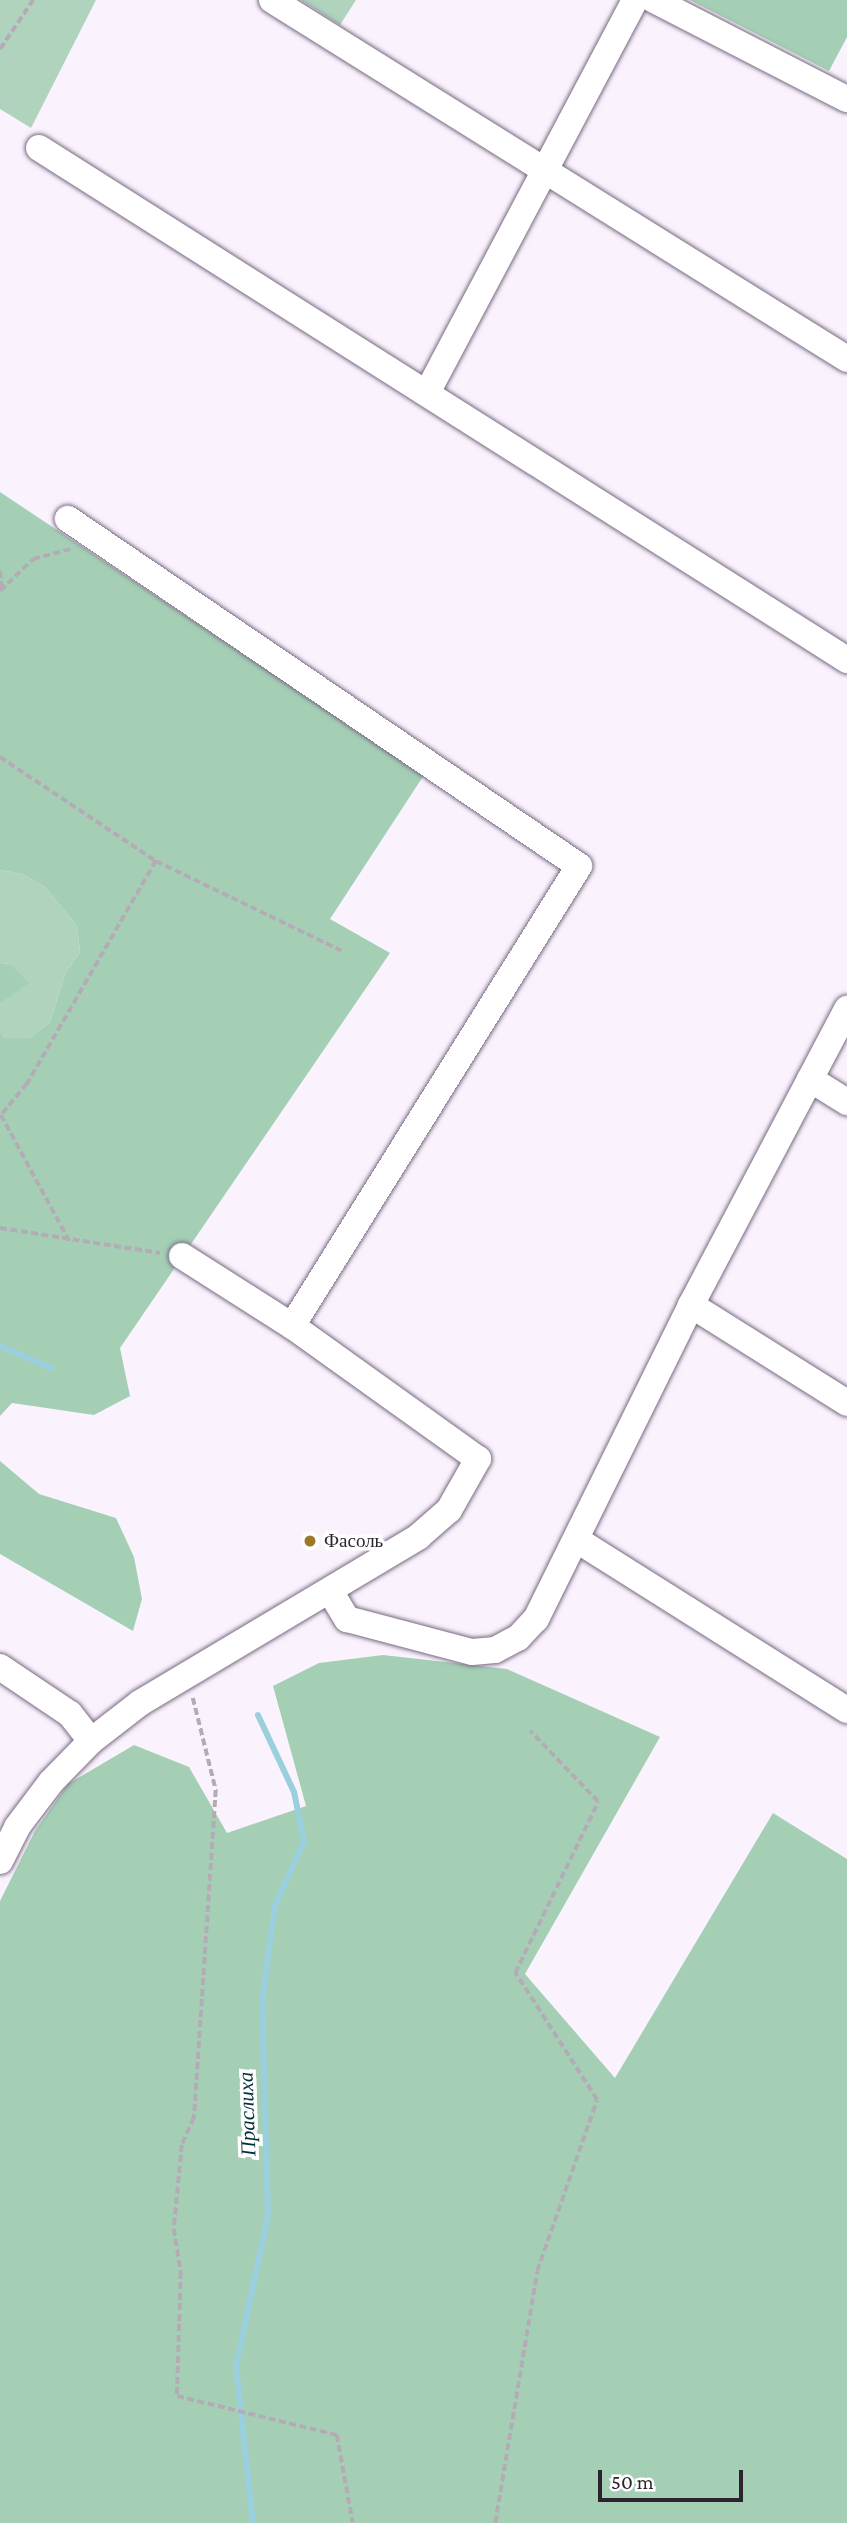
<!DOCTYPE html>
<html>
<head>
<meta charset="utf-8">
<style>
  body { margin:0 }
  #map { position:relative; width:847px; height:2523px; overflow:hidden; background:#faf3fd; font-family:"Crimson Pro",serif }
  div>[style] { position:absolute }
  .green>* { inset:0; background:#afd3bd }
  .forest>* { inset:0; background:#a4cfb5 }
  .stream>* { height:6px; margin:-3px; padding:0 3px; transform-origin:3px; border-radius:3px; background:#9acfdd }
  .path>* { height:3.5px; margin-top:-1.75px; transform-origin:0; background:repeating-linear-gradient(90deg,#b3acb6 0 7px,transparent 0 10.5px) }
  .roads { filter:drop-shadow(0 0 2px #796981) drop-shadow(0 0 2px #796981) }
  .minor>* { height:26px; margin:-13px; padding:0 13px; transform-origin:13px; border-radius:13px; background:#fff }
  .dots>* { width:19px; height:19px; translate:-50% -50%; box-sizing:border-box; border:4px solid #fff; border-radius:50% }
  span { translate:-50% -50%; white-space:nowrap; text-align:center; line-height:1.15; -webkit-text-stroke:7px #fff; paint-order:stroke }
  .poi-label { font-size:19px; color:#2b242e }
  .left { translate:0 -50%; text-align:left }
  .water-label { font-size:21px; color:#00313b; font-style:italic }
  .scale { position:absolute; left:598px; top:2470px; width:145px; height:32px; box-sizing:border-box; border:4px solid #2b242e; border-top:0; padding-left:9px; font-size:21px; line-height:24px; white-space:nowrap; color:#2b242e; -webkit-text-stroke:5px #fff; paint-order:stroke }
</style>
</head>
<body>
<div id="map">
  <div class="green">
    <div style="clip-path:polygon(0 0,96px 0,31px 128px,0 109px)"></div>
    <div style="clip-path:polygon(301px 0,356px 0,340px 25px)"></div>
    <div style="clip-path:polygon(0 870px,22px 874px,45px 887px,77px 926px,80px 952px,65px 974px,50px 1022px,30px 1038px,5px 1038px,0 1031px,0 1003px,6px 996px,10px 964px,0 963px)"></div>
  </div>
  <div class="forest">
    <div style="clip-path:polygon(690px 0,847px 0,847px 37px,829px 71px)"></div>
    <div style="clip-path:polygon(0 492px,424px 775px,330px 919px,390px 953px,120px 1348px,130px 1396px,94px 1415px,12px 1403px,0 1416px,0 1031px,5px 1038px,30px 1038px,50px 1022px,65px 974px,80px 952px,77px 926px,45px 887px,22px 874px,0 870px)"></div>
    <div style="clip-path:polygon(0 963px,10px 964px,29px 983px,0 1003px)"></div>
    <div style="clip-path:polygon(0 1461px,39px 1494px,116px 1518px,134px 1557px,142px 1599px,133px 1631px,0 1554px)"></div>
    <div style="clip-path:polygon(383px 1655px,507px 1669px,660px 1737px,525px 1974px,615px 2078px,773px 1813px,847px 1859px,847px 2523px,0 2523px,0 1901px,35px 1831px,68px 1784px,134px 1745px,189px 1767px,227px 1833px,306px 1806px,273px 1686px,319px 1663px)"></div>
  </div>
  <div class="stream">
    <div style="left:0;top:1346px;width:56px;rotate:23.3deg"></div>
    <div style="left:253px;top:2523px;width:157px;rotate:-96.2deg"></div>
    <div style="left:236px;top:2367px;width:155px;rotate:-78.1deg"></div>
    <div style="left:268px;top:2215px;width:214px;rotate:-91.6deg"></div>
    <div style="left:262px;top:2001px;width:96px;rotate:-82.2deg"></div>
    <div style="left:275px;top:1906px;width:71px;rotate:-66deg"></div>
    <div style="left:304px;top:1841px;width:50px;rotate:-101.5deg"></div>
    <div style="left:294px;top:1792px;width:85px;rotate:-115.1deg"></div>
  </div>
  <div class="path">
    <div style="left:0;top:49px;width:59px;rotate:-56deg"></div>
    <div style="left:0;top:571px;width:18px;rotate:84deg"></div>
    <div style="left:0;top:591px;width:46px;rotate:-44.1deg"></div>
    <div style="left:33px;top:559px;width:39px;rotate:-15deg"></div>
    <div style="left:0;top:757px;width:187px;rotate:33.7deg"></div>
    <div style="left:156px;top:861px;width:258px;rotate:120deg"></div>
    <div style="left:27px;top:1084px;width:43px;rotate:129.3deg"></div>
    <div style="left:156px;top:861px;width:207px;rotate:25.8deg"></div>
    <div style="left:1px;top:1115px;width:145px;rotate:61.5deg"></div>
    <div style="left:0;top:1228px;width:162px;rotate:8.9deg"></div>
    <div style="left:193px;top:1698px;width:95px;rotate:76deg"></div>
    <div style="left:216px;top:1790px;width:329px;rotate:93.8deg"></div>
    <div style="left:194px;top:2118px;width:30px;rotate:114deg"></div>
    <div style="left:182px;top:2145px;width:84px;rotate:95.4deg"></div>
    <div style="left:174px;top:2229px;width:44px;rotate:80.8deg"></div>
    <div style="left:181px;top:2272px;width:124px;rotate:91.8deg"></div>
    <div style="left:177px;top:2396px;width:165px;rotate:13.7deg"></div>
    <div style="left:337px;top:2435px;width:89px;rotate:79.7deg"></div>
    <div style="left:495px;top:2523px;width:255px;rotate:-80.5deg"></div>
    <div style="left:537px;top:2271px;width:181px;rotate:-70.7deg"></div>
    <div style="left:597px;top:2100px;width:151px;rotate:-122.8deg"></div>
    <div style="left:515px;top:1973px;width:190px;rotate:-64.1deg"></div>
    <div style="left:598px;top:1802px;width:98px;rotate:-133.8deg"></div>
  </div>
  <div class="roads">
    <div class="minor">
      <div style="left:272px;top:0;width:678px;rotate:31.98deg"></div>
      <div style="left:654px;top:0;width:217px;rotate:27.2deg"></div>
      <div style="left:39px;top:148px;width:957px;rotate:32.36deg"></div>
      <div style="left:428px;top:391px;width:442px;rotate:-62.1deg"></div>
      <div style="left:810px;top:1079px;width:44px;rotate:31.9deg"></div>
      <div style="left:182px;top:1256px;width:130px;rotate:32.5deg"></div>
      <div style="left:691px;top:1305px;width:184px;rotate:32.1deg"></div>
      <div style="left:577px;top:1540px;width:319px;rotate:32.2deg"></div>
      <div style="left:330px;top:1591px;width:33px;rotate:59deg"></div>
      <div style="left:347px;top:1619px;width:129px;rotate:14.8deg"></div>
      <div style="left:472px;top:1652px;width:23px;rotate:-5deg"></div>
      <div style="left:495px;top:1650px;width:26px;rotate:-28deg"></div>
      <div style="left:518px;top:1638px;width:26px;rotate:-47deg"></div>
      <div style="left:536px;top:1619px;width:350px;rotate:-63.7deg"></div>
      <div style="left:691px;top:1305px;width:335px;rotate:-62.2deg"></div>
      <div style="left:0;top:1667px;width:84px;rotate:33.9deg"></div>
      <div style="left:70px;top:1714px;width:34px;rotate:52deg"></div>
      <div style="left:0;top:1861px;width:38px;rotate:-63deg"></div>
      <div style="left:17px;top:1827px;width:56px;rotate:-52.9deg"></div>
      <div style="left:51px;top:1782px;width:57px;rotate:-45.7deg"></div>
      <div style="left:91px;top:1741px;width:62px;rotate:-37.8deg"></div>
      <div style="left:140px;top:1703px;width:324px;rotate:-30.8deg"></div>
      <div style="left:418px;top:1537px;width:41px;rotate:-41.1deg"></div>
      <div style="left:449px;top:1510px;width:59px;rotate:-60.4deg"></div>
      <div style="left:478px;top:1459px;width:229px;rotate:-144.4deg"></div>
      <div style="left:292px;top:1326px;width:542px;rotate:-58.04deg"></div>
      <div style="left:579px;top:866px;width:618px;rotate:-145.82deg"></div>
    </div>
  </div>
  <div class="dots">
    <div style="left:310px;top:1541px;background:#9f7826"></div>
  </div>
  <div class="poi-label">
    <span class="left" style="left:324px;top:1541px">Фасоль</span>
  </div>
  <div class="water-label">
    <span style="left:247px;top:2114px;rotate:-92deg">Праслиха</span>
  </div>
  <div class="scale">50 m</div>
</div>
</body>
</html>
